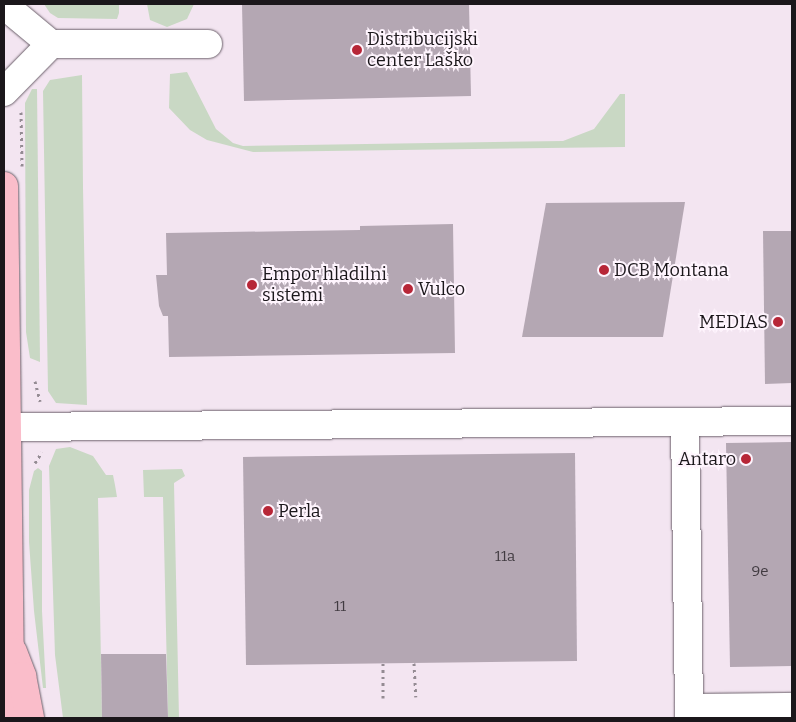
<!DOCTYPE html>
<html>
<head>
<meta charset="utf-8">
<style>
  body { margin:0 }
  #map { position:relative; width:796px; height:722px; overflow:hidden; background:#f3e5f1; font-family:Bitter,serif }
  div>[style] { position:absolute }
  .green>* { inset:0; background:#c9d8c4 }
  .building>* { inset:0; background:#b4a7b3 }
  .path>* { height:3px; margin-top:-1.5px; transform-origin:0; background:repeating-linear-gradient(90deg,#948b93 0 2.5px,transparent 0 6.5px) }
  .roads { filter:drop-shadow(0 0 1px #6c616b) drop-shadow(0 0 1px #6c616b) }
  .minor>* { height:28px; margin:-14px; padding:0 14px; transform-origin:14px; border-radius:14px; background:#fff }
  .major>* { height:28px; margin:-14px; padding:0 14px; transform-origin:14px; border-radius:14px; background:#fabdca }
  .dots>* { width:14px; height:14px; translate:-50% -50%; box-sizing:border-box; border:2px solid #fef4fd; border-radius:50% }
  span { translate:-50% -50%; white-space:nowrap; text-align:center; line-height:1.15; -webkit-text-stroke:4px #fef4fd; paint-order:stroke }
  .number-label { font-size:15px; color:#413b41 }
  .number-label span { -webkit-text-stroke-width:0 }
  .poi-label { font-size:18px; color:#1b171b }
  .left { translate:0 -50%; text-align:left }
  .right { translate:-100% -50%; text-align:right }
  .frame { position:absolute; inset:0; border:5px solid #1b171b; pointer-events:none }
</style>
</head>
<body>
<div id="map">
  <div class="green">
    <div style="clip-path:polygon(44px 4px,119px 4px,119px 13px,117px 19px,58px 18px,50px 13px)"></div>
    <div style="clip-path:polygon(147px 4px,194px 4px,187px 19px,167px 27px,150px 20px)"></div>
    <div style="clip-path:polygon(187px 72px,216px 129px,233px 143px,243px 146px,563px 141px,594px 129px,620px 94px,625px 94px,625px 147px,253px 152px,207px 140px,190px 130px,169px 108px,170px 74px)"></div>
    <div style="clip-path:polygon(82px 75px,83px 187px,87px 405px,56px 403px,48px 391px,43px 91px,50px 80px)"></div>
    <div style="clip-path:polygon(32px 89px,37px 89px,40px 362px,30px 358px,26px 332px,25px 103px)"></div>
    <div style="clip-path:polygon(70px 447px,93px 456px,106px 475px,113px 475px,115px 485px,117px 497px,98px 498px,102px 718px,63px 718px,55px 655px,49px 466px,56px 449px)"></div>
    <div style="clip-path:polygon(38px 468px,42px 471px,42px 611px,46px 688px,43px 688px,34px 611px,29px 542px,29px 490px,34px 471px)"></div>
    <div style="clip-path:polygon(182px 469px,185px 476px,174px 483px,179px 718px,168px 718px,163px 497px,144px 497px,143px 470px)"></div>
  </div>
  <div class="building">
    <div style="clip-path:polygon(242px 4px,469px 4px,471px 96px,244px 101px)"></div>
    <div style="clip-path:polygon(685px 202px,663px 337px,522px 337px,546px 203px)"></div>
    <div style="clip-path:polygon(453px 224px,455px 353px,169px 357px,168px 316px,163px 316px,159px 306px,156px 275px,167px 275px,166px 233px,360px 230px,360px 226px)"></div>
    <div style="clip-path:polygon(763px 231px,792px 231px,792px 383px,765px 384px)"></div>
    <div style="clip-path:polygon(792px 442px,792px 666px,730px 667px,726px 443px)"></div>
    <div style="clip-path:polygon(575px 453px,577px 661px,246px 665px,243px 457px)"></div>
    <div style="clip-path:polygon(101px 654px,166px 654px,168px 718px,102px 718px)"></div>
  </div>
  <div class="path">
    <div style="left:21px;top:112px;width:54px;rotate:88.9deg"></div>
    <div style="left:35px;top:381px;width:21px;rotate:76deg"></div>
    <div style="left:35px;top:463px;width:13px;rotate:-58deg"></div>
    <div style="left:414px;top:663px;width:34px;rotate:87deg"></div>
    <div style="left:383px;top:698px;width:35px;rotate:-90deg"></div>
  </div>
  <div class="roads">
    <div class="minor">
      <div style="left:4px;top:5px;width:61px;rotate:39.7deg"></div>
      <div style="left:51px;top:44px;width:157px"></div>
      <div style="left:4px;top:92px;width:67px;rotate:-45.6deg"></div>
      <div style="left:685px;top:422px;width:296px;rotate:89.2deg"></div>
      <div style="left:8px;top:427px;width:784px;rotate:-0.44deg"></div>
      <div style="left:689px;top:708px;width:103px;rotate:-0.6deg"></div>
    </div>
    <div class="major">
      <div style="left:4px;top:186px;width:460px;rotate:89.3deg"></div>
      <div style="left:10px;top:646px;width:30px;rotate:102deg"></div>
      <div style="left:4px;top:675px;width:43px;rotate:87.3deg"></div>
      <div style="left:13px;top:652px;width:26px;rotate:69deg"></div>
      <div style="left:22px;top:676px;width:43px;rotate:79.2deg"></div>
    </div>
  </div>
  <div class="dots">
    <div style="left:357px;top:50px;background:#b72637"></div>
    <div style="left:604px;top:270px;background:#b72637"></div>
    <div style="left:252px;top:285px;background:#b72637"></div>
    <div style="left:408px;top:289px;background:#b72637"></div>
    <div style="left:778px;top:322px;background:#b72637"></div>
    <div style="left:746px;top:459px;background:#b72637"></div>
    <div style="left:268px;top:511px;background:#b72637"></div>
  </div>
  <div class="number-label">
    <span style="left:505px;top:557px">11a</span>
    <span style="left:760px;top:572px">9e</span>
    <span style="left:340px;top:607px">11</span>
  </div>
  <div class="poi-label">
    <span class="left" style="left:367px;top:50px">Distribucijski<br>center Laško</span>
    <span class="left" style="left:614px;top:270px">DCB Montana</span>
    <span class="left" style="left:262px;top:285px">Empor hladilni<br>sistemi</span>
    <span class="left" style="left:418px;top:289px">Vulco</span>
    <span class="right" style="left:768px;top:322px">MEDIAS</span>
    <span class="right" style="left:736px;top:459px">Antaro</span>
    <span class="left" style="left:278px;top:511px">Perla</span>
  </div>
  <div class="frame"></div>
</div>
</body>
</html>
